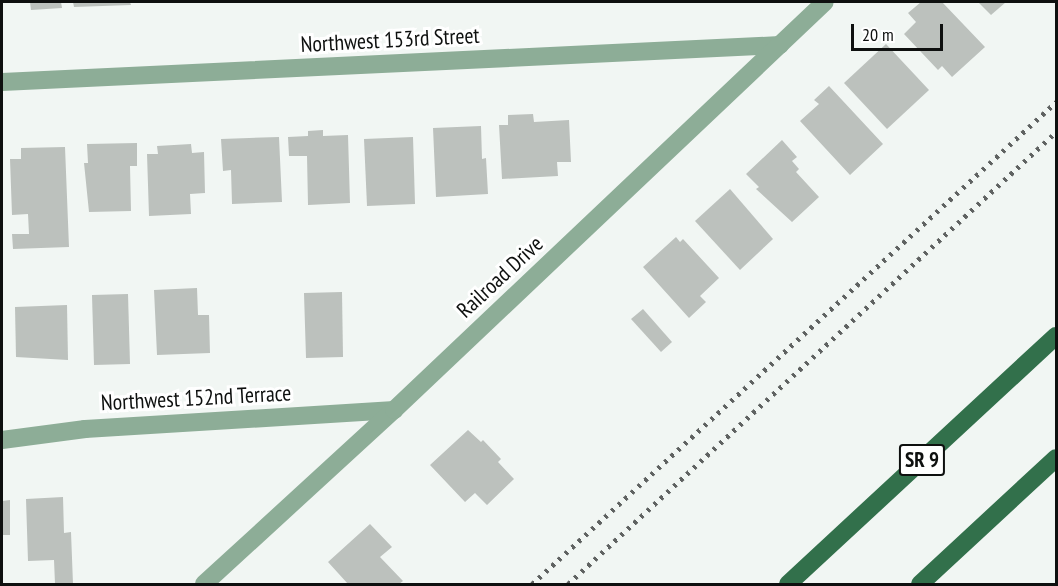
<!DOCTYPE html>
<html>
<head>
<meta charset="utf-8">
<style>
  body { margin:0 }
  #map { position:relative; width:1058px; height:586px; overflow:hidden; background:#f1f6f3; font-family:"PT Sans Narrow",sans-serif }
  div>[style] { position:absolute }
  .building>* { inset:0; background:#bcc1bd }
  .street>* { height:18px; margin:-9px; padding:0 9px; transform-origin:9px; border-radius:9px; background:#8dad97 }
  .primary>* { height:18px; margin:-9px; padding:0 9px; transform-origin:9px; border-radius:9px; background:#32704b }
  .rail>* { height:4.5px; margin-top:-2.25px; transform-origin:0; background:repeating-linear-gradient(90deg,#5f6261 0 3px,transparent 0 9px) }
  span { translate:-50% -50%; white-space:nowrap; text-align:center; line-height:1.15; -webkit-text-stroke:6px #fff; paint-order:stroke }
  .shield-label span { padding:2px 4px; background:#fff; border:2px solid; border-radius:4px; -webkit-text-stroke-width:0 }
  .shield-label { font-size:21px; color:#0e100f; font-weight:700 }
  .street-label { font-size:22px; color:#0e100f }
  .frame { position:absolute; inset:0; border:3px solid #0e100f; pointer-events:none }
  .scale { position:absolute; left:851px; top:24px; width:92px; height:27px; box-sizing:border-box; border:3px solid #0e100f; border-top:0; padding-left:8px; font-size:18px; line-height:21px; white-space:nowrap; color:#0e100f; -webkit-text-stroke:4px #fff; paint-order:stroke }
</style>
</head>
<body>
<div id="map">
  <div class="building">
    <div style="clip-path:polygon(30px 2px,61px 2px,62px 8px,31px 10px)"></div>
    <div style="clip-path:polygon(73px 2px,130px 2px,131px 5px,74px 7px)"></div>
    <div style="clip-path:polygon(921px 2px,942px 2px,985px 47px,952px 77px,942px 66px,938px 70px,904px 34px,916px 22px,908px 13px)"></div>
    <div style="clip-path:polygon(978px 2px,1006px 2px,991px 15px)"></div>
    <div style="clip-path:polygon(886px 44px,929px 90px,887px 129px,844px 83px)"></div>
    <div style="clip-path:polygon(829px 86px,883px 144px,850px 175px,800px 121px,819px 104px,814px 100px)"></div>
    <div style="clip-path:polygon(533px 114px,534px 122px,569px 120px,571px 162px,557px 162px,558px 176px,502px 179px,499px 125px,508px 125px,508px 115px)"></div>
    <div style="clip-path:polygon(481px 126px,482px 159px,486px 158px,488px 194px,436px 197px,433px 128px)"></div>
    <div style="clip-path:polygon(323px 130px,323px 136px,348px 135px,350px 203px,308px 205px,307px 156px,289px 156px,288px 137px,308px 136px,308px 131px)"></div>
    <div style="clip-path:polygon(279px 137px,282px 202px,232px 204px,231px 170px,223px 171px,221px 139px)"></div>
    <div style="clip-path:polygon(413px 137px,415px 204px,367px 206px,364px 139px)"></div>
    <div style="clip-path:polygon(782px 140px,797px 157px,792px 161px,799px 169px,796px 172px,819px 197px,792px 222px,756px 189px,759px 187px,746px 174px)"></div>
    <div style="clip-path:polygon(137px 143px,137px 166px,130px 166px,131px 211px,89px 212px,84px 163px,88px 163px,87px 144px)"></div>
    <div style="clip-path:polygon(191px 144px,192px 153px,204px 152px,205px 193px,190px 194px,191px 214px,149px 216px,147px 154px,158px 154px,157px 146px)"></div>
    <div style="clip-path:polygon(65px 147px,69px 247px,13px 249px,12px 234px,29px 234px,28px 214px,12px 215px,10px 159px,21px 159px,21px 148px)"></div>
    <div style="clip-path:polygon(730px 189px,773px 239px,740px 270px,695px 221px)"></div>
    <div style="clip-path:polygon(676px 237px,680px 242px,683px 239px,719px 278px,700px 296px,706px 302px,689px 318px,643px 267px)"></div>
    <div style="clip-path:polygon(197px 288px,198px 315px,209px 315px,210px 353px,157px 355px,154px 290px)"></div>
    <div style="clip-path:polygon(342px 292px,343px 357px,306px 358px,304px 293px)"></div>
    <div style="clip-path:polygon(128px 294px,130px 364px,94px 365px,92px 295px)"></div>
    <div style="clip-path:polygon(67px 305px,68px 360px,16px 357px,15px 307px)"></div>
    <div style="clip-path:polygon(643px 309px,672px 342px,661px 352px,631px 319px)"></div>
    <div style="clip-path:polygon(468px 430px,481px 442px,483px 440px,501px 459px,498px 462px,514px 479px,487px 505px,475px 493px,465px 502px,430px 465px)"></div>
    <div style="clip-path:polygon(63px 497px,64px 533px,71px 532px,73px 584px,55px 584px,54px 560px,28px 561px,26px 499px)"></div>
    <div style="clip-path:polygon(10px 500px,10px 535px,2px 535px,2px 501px)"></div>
    <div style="clip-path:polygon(370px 524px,392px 547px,380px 557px,403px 581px,399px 584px,348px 584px,328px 562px)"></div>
  </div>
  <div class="street">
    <div style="left:2px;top:82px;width:779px;rotate:-2.72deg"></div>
    <div style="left:2px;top:440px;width:84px;rotate:-7.5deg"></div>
    <div style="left:85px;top:429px;width:310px;rotate:-3.5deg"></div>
    <div style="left:204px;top:584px;width:258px;rotate:-42.5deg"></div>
    <div style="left:394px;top:410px;width:593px;rotate:-43.43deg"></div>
  </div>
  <div class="primary">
    <div style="left:788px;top:584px;width:365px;rotate:-42.8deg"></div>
    <div style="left:920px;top:584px;width:185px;rotate:-42.8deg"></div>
  </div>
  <div class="rail">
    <div style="left:532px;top:584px;width:712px;rotate:-42.61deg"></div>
    <div style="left:568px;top:584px;width:665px;rotate:-42.81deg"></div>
  </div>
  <div class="shield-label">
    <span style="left:922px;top:460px">SR 9</span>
  </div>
  <div class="street-label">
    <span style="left:390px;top:40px;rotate:-3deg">Northwest 153rd Street</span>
    <span style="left:500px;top:277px;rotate:-43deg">Railroad Drive</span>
    <span style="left:196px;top:398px;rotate:-3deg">Northwest 152nd Terrace</span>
  </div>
  <div class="frame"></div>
  <div class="scale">20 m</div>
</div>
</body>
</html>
